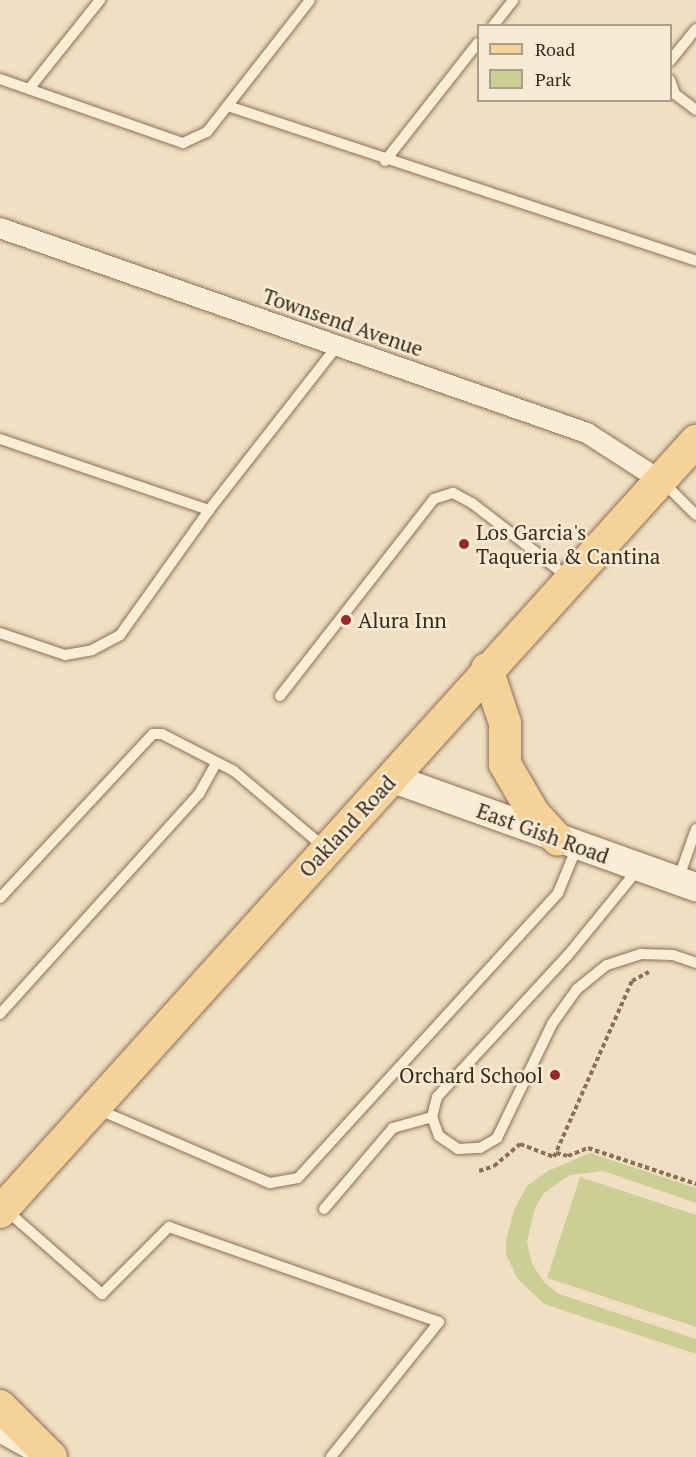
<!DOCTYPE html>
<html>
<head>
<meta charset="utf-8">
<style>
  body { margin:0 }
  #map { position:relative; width:696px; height:1457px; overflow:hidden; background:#f0dfc2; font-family:"PT Serif",serif }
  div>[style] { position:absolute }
  .green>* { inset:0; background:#cccf95 }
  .path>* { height:4px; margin-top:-2px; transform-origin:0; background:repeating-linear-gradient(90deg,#8b7058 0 4.5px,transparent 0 7.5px) }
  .roads { filter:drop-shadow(0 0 2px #8b7058) drop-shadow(0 0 2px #8b7058) }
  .service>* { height:10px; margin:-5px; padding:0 5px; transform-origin:5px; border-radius:5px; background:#faedd6 }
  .minor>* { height:20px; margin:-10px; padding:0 10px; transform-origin:10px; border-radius:10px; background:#faedd6 }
  .tertiary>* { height:24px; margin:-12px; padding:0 12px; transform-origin:12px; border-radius:12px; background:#faedd6 }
  .secondary>* { height:28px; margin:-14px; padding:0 14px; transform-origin:14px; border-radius:14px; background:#faedd6 }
  .primary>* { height:32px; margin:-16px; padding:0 16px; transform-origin:16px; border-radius:16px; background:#f5d298 }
  .dots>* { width:16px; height:16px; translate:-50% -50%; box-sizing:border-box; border:3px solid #f7ead2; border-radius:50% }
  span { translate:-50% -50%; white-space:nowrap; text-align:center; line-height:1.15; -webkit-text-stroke:5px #f7ead2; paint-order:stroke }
  .street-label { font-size:21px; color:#3a291d }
  .poi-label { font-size:21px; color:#3a291d }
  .left { translate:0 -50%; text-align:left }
  .right { translate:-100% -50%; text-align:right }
  .legend { position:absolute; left:477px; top:24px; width:195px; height:78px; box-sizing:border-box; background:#f7ead2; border:2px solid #ab9d8a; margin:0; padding:8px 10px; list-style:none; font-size:18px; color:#3a291d }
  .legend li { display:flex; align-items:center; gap:12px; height:30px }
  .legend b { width:30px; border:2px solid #ab9d8a }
</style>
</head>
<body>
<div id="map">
  <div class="green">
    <div style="clip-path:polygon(590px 1153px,696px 1188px,696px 1203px,603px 1171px,570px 1175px,544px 1193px,535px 1208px,527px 1242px,532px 1264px,544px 1282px,559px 1294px,696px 1339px,696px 1354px,544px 1304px,517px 1278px,506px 1254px,506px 1240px,514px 1210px,527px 1186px,548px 1171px)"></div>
    <div style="clip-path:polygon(580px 1177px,696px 1215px,696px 1327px,547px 1278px)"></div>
  </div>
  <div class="path">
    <div style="left:556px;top:1153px;width:12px;rotate:14deg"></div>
    <div style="left:568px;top:1156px;width:22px;rotate:-22deg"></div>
    <div style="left:588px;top:1148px;width:114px;rotate:18.4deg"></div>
    <div style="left:479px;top:1171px;width:16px;rotate:-18deg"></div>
    <div style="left:494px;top:1166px;width:34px;rotate:-40deg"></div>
    <div style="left:520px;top:1144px;width:36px;rotate:21deg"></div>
    <div style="left:554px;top:1157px;width:193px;rotate:-66.1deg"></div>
    <div style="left:632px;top:981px;width:19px;rotate:-28deg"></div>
  </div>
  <div class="roads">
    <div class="service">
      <div style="left:493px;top:26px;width:33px;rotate:-52deg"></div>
      <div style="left:670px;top:61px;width:41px;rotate:-50.9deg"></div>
      <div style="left:0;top:79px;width:194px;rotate:19.3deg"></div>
      <div style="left:183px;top:143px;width:26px;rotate:-25deg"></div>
      <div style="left:207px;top:132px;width:167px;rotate:-52deg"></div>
      <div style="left:670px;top:80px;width:15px;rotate:70deg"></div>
      <div style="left:675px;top:94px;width:26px;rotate:37deg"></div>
      <div style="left:29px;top:89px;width:114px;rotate:-51.4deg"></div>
      <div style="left:228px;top:106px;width:493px;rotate:18.3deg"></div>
      <div style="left:385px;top:161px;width:150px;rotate:-51.8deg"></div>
      <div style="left:0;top:439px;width:221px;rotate:18.8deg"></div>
      <div style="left:662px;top:481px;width:48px;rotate:45deg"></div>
      <div style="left:0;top:633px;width:69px;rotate:18.7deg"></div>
      <div style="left:65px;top:655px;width:27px;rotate:-10deg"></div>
      <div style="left:92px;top:650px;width:32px;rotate:-28deg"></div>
      <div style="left:120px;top:635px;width:153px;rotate:-54.5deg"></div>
      <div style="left:209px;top:510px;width:209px;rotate:-52deg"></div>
      <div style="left:280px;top:696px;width:250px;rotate:-52deg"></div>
      <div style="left:434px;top:499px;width:20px;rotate:-18deg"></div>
      <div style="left:453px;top:493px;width:21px;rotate:28deg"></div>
      <div style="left:472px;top:503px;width:123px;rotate:37.7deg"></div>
      <div style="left:639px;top:868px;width:112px;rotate:129.2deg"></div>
      <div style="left:568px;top:955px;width:193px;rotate:132.7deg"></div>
      <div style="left:437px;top:1097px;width:21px;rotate:104deg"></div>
      <div style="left:432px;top:1117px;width:20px;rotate:70deg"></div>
      <div style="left:439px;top:1136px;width:23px;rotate:34deg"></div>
      <div style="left:458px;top:1149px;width:22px;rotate:-3deg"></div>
      <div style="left:480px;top:1148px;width:20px;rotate:-30deg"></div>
      <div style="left:497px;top:1138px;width:127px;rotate:-64.2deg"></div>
      <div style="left:552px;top:1024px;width:43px;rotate:-54.5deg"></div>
      <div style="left:577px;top:989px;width:38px;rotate:-39deg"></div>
      <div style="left:607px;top:965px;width:36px;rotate:-18deg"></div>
      <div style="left:641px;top:954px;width:32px;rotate:2deg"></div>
      <div style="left:673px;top:955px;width:24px;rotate:19deg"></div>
      <div style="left:678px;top:880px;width:54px;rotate:-70.6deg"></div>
      <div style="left:0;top:898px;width:224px;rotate:-47deg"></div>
      <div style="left:153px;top:734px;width:9px"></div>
      <div style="left:162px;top:734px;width:81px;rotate:27.2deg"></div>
      <div style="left:234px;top:771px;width:119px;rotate:40.2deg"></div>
      <div style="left:0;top:1014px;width:297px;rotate:-47.9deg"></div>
      <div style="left:199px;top:794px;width:35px;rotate:-61deg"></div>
      <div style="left:97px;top:1109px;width:188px;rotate:23.2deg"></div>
      <div style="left:270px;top:1183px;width:28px;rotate:-10deg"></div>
      <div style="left:298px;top:1178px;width:386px;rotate:-47.6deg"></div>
      <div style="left:558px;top:893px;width:50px;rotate:-67.6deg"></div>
      <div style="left:324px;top:1209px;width:106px;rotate:-49.6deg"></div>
      <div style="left:393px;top:1128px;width:41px;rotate:-15.8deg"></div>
      <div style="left:6px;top:1210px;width:128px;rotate:41.2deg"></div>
      <div style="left:102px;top:1294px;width:95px;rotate:-45deg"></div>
      <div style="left:169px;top:1227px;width:286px;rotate:19.4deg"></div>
      <div style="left:439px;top:1322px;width:173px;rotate:128.7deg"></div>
    </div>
    <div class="minor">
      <div style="left:0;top:228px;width:622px;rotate:19.25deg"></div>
      <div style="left:587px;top:433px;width:87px;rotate:32.8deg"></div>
    </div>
    <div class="tertiary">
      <div style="left:0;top:1430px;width:37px;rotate:29deg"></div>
    </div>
    <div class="secondary">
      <div style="left:391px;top:778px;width:324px;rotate:19.7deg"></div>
    </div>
    <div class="primary">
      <div style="left:487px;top:669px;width:57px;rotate:71.6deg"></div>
      <div style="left:505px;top:723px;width:41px;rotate:90deg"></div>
      <div style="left:505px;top:764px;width:58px;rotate:59.9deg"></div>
      <div style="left:534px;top:814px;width:35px;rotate:47deg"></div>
      <div style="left:0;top:1212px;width:1039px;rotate:-47.93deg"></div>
      <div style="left:0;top:1406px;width:72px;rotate:45deg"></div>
    </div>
  </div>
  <div class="dots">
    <div style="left:464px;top:544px;background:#9d252e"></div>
    <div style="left:346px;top:620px;background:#9d252e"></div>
    <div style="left:555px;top:1075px;background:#9d252e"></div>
  </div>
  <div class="street-label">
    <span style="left:343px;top:322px;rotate:19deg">Townsend Avenue</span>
    <span style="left:347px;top:826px;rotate:-47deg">Oakland Road</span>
    <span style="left:543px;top:833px;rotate:20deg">East Gish Road</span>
  </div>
  <div class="poi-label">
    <span class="left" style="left:476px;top:544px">Los Garcia's<br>Taqueria &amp; Cantina</span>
    <span class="left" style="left:358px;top:620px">Alura Inn</span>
    <span class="right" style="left:543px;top:1075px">Orchard School</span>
  </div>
  <ul class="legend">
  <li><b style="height:8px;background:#f5d298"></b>Road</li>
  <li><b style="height:16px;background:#cccf95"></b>Park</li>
  </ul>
</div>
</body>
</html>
